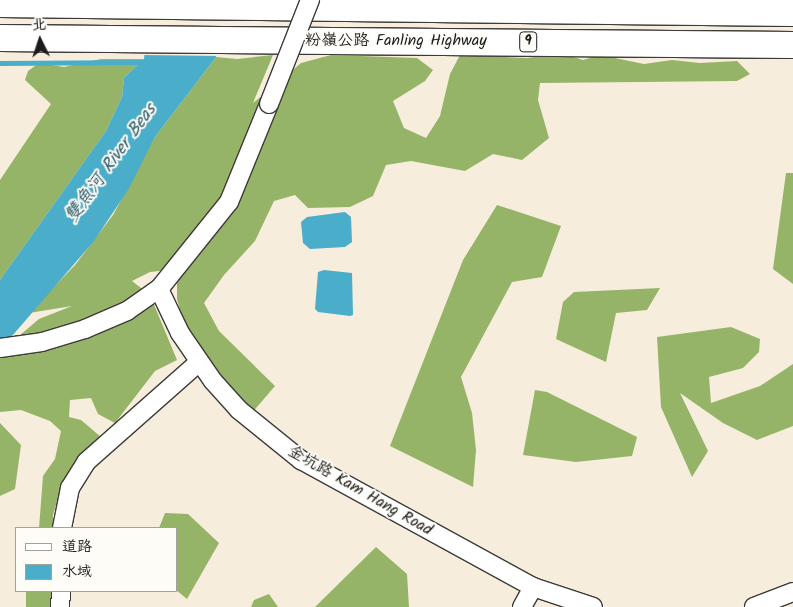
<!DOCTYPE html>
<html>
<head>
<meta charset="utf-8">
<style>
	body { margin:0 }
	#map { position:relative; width:793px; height:607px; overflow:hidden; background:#f7eddc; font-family:Kalam,"LXGW WenKai TC",sans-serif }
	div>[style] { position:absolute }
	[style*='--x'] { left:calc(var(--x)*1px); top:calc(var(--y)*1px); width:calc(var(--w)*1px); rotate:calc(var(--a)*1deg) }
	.forest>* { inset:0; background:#96b467; transform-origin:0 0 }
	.water>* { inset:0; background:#4aadca }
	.pier>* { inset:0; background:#f7eddc }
	.stream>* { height:4.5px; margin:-2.25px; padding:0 2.25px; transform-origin:2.25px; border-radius:2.25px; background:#4aadca }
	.roads { filter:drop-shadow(1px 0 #3d3b39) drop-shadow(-1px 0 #3d3b39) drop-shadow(0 1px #3d3b39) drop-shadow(0 -1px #3d3b39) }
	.minor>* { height:18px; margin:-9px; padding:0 9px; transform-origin:9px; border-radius:9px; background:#fff }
	.highway>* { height:26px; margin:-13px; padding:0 13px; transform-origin:13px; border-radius:13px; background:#fff }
	.bridges { filter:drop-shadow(1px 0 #3d3b39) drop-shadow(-1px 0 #3d3b39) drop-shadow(0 1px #3d3b39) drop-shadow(0 -1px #3d3b39) }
	.minor-bridge>* { height:18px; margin:-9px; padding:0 9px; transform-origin:9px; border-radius:9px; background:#fff }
	span { translate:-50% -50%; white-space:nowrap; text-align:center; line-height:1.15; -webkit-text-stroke:4px #fdfcf7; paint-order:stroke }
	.shield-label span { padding:1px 4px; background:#fdfcf7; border:1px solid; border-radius:4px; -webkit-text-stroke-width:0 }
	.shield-label { font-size:15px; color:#1c1c1c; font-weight:700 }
	.street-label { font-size:16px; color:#1c1c1c }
	.water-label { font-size:18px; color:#315d6a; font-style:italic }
	.legend { position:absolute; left:15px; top:527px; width:162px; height:65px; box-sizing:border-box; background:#fdfcf7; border:1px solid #a3a29f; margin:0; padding:6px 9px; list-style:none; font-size:15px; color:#1c1c1c }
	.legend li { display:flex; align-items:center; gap:10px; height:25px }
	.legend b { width:25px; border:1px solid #a3a29f }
	.north { position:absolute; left:15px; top:15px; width:50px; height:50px; -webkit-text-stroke:4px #fdfcf7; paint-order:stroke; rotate:356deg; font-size:14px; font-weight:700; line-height:20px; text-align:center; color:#1c1c1c }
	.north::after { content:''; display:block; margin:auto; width:18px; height:22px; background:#1c1c1c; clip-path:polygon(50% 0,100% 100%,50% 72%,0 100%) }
</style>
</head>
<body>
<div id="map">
	<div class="forest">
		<div style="clip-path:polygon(562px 53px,583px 60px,600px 55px,644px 64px,672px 60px,700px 63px,737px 61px,750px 74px,737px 81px,540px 83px,538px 100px,549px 138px,522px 160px,493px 154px,465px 171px,411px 161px,386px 165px,373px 196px,350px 207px,308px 208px,295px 195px,274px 201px,255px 241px,224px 275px,204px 303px,219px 331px,275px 386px,251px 414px,185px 328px,177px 299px,177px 269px,150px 272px,132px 281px,150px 295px,177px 360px,155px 371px,115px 423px,98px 414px,91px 398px,70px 400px,69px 417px,81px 420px,101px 437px,83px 453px,63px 482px,53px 515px,53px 528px,39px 528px,43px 476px,55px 459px,61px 431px,50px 421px,21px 410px,0 412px,0 352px,39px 319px,72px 306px,29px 313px,75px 265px,113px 215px,155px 137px,216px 57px,237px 59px,273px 55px,253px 103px,301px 63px,331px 55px,417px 58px,433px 70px,425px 81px,393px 101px,404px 128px,426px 138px,440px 116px,450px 74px,460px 55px,527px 58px)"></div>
		<div style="clip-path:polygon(101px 59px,144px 59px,124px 78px,122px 97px,106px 131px,0 280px,0 180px,51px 104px,25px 80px,28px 71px,39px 63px,64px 67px)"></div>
		<div style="clip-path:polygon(786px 173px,793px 173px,793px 284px,773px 269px)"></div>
		<div style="clip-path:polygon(497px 205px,561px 226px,542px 277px,512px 282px,461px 377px,472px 413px,476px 450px,473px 487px,390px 446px,463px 260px)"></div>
		<div style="clip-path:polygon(660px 288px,647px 310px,616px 313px,606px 362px,556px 339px,563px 302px,574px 292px)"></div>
		<div style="clip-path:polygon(731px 327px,760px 339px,759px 352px,743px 368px,709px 377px,711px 403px,760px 386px,793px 364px,793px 426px,757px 440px,723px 423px,680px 393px,708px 451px,692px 477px,661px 407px,657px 337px)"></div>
		<div style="clip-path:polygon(535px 390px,547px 392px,637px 437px,632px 456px,576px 462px,523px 455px)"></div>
		<div style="clip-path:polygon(0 423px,21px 445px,15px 489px,0 496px)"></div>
		<div style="clip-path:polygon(165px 513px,188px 514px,219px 543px,187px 599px,176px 590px,176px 528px,159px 528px)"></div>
		<div style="clip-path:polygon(376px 547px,407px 574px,409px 607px,315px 607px)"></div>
		<div style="left:26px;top:591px;width:27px;height:16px"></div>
		<div style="clip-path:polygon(269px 594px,278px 607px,251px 607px,254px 600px)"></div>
	</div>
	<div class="water">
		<div style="clip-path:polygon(149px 0,231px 0,216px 57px,155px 137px,128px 190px,94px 241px,0 350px,0 280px,106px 131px,122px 97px,124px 78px,144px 59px)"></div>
		<div style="clip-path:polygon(345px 212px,351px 217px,352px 242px,345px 247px,310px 249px,303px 243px,301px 222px,307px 217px)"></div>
		<div style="clip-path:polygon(324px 270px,352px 273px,353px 315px,350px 316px,318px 312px,315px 309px,318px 272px)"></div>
	</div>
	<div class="pier">
		<div style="clip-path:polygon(146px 0,234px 0,219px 56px,142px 55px)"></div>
	</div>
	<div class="stream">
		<div style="--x:0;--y:63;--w:141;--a:-0.4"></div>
	</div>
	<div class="roads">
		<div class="minor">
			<div style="--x:159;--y:289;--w:49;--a:64.5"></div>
			<div style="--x:180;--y:333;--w:58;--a:55.5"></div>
			<div style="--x:213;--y:381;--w:39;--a:48"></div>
			<div style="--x:239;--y:410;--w:80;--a:38.9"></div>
			<div style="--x:301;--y:460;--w:264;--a:28.7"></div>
			<div style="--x:533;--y:587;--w:63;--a:18.4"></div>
			<div style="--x:0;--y:348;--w:42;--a:-8.1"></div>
			<div style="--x:42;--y:342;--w:45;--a:-16.8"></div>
			<div style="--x:85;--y:329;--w:46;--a:-23.2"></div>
			<div style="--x:127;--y:311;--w:39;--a:-35"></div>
			<div style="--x:159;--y:289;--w:112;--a:-51.2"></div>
			<div style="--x:229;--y:202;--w:106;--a:-67.8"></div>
			<div style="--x:62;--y:528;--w:41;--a:-78.7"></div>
			<div style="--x:70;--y:488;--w:31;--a:-58"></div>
			<div style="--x:86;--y:462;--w:151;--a:-41.5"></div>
			<div style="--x:60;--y:607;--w:16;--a:-86"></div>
			<div style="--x:522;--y:607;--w:23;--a:-61"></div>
			<div style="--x:754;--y:607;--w:42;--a:-21"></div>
		</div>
		<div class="highway">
			<div style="--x:0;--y:4;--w:793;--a:0.65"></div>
			<div style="--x:0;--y:38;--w:793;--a:0.51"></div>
		</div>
	</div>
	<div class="bridges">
		<div class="minor-bridge">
			<div style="--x:269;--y:104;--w:112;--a:-68.5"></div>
		</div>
	</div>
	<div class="shield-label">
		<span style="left:528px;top:42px">9</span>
	</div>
	<div class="street-label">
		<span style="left:396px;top:41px">粉嶺公路 Fanling Highway</span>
		<span style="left:360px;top:491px;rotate:30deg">金坑路 Kam Hang Road</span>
	</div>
	<div class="water-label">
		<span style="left:112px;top:164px;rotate:-54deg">雙魚河 River Beas</span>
	</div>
	<ul class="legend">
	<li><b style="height:6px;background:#fff"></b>道路</li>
	<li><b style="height:14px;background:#4aadca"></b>水域</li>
	</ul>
	<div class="north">北</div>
</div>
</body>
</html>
